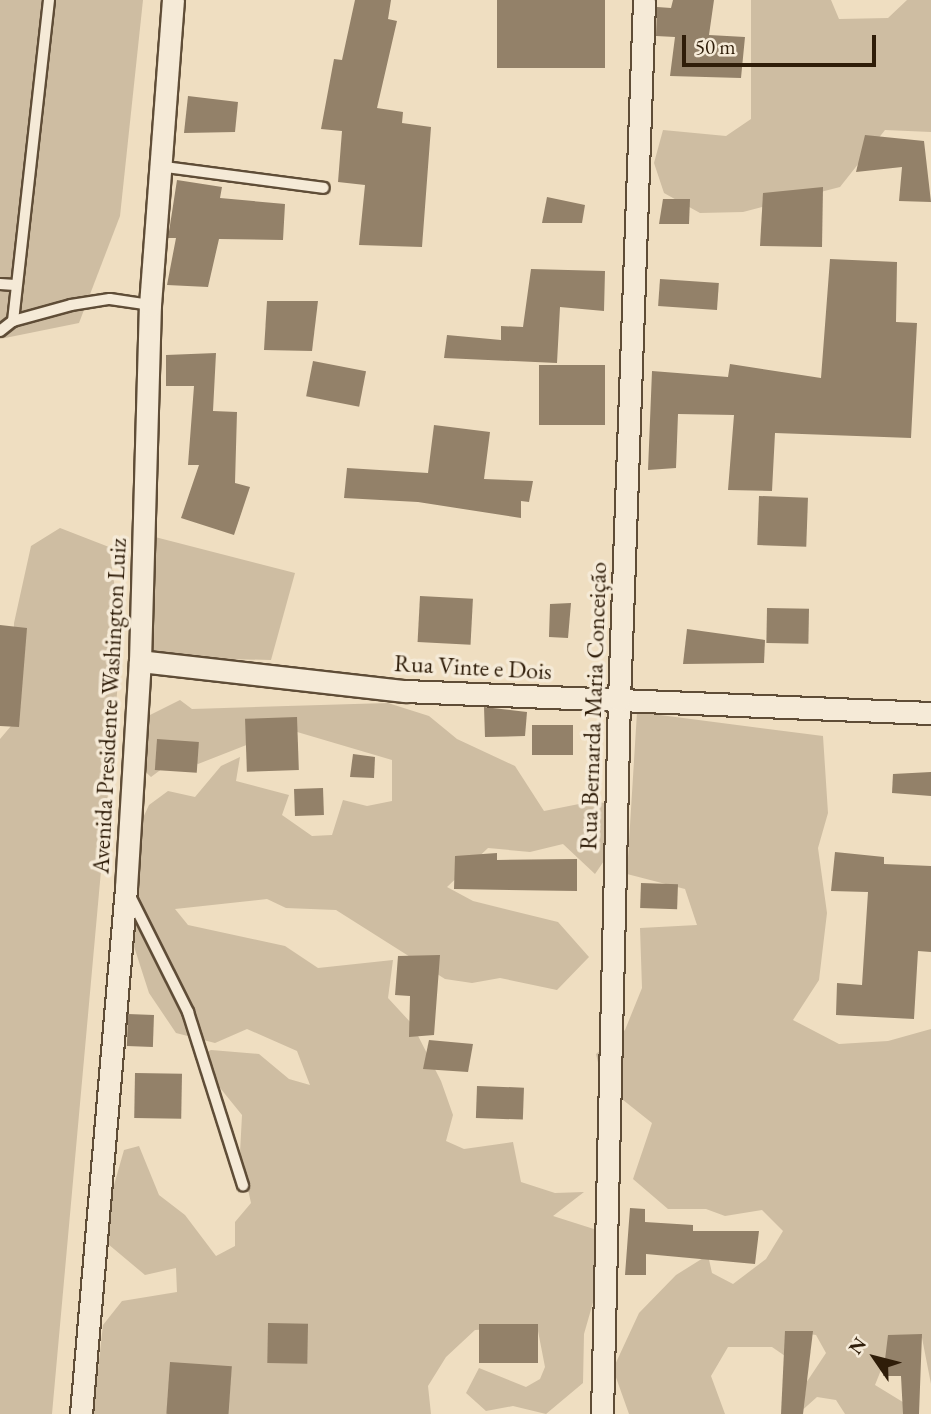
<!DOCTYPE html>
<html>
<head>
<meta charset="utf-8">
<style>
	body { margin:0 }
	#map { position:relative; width:931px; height:1414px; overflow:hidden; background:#efdec1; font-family:"EB Garamond",serif }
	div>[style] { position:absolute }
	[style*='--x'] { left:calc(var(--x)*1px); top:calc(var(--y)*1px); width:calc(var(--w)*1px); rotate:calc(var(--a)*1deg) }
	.green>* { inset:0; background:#cebda2 }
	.building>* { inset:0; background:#938169; transform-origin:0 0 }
	.roads { filter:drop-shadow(2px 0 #5f4d37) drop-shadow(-2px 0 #5f4d37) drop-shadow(0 2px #5f4d37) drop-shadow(0 -2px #5f4d37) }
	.service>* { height:10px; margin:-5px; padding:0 5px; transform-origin:5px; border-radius:5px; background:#f5ead7 }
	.minor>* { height:21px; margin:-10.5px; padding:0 10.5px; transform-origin:10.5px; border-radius:10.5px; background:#f5ead7 }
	span { translate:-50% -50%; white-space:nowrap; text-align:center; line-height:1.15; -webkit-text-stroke:7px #f5ead7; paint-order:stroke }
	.street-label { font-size:24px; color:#2f1d09 }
	.north { position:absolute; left:840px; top:1323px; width:70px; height:70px; -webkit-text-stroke:5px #f5ead7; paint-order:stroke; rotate:305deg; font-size:19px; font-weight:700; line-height:28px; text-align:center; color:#2f1d09 }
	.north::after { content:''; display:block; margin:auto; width:24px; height:32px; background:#2f1d09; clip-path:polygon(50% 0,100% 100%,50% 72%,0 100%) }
	.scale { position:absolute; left:682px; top:35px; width:194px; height:32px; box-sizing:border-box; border:4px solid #2f1d09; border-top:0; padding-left:9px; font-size:21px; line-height:24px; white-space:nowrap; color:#2f1d09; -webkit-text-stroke:5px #f5ead7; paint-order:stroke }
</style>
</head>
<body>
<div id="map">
	<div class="green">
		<div style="clip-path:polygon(0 0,143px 0,120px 216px,79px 323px,0 339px)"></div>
		<div style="clip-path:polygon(751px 0,831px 0,839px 19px,888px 18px,907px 0,931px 0,931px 132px,885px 130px,840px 187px,743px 212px,700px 213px,664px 193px,654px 163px,663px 130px,726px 136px,751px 119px)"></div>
		<div style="clip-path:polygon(60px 528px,109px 547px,122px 638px,52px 1414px,0 1414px,0 739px,11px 726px,14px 623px,31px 546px)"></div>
		<div style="clip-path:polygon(155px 537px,295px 573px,271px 660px,145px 657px)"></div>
		<div style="clip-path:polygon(180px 700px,192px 709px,388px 703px,429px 716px,457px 739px,515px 766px,544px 811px,594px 801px,609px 804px,608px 855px,595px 874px,563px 844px,530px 852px,488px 848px,447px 887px,473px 901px,558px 922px,589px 957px,557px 990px,500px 978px,472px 983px,445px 979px,336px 910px,286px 908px,267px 899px,175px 909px,188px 925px,285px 946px,318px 968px,393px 960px,388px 998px,412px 1024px,441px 1081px,453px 1115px,446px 1141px,464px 1149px,513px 1142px,521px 1182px,555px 1193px,584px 1192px,553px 1216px,597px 1230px,596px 1292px,584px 1334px,583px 1383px,546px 1414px,513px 1406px,486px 1411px,466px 1393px,479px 1368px,526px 1387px,540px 1379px,545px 1367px,538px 1331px,509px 1328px,475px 1330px,446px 1357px,428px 1386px,431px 1414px,93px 1414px,103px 1325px,122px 1301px,177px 1292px,176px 1268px,145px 1275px,108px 1244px,108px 1206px,124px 1150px,139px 1146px,159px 1195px,185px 1215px,216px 1256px,235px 1246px,235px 1222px,251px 1203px,240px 1153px,242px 1115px,195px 1057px,211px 1050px,259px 1054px,289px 1079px,310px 1085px,297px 1051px,247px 1029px,215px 1043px,176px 1033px,149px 993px,129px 931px,142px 820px,149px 805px,168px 791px,195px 797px,221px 766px,240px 757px,236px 781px,289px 795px,282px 815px,312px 836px,332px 835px,343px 800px,367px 806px,392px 801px,392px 760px,287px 729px,198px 764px,183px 753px,151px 777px,137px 764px,144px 718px)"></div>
		<div style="clip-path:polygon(637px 712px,823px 736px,828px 813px,818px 848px,827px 913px,819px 980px,793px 1020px,839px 1044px,888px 1041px,931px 1029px,931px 1384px,922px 1338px,893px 1340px,875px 1385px,911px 1407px,908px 1414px,845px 1414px,836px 1400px,817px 1397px,798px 1414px,804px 1386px,826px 1353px,816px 1335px,794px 1332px,788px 1358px,772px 1347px,728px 1347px,711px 1376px,725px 1414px,629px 1414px,613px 1369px,639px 1313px,676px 1275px,708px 1255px,712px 1273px,733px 1284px,766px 1259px,783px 1231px,762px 1210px,725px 1216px,706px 1209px,668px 1209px,633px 1179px,652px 1123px,603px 1084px,596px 1054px,625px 1030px,642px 988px,640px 928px,697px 925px,685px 889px,627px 874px)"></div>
	</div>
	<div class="building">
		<div style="clip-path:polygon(355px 0,391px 0,388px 19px,397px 21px,377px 108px,403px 112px,402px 123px,431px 127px,422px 247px,359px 245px,365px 185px,338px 182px,342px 131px,321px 129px,334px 59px,342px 60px)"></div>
		<div style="left:497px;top:0;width:108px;height:68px"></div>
		<div style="clip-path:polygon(673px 0,714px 0,709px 35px,745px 37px,741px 78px,670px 76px,675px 37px,656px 36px,657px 7px,671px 8px)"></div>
		<div style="clip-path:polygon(188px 96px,238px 102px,235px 132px,184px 133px)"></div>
		<div style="clip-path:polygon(865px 135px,924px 141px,931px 202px,899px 201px,902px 167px,856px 172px)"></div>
		<div style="clip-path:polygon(177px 180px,222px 187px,220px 198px,285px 204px,283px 240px,219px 239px,208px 287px,167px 285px,176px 238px,168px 238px)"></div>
		<div style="clip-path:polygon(823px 187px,822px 247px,760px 246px,763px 193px)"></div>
		<div style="clip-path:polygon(547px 197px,585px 205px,582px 223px,542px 223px)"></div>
		<div style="clip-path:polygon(663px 199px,690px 199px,689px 224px,659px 224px)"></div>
		<div style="clip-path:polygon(830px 259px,897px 262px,896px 322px,917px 323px,911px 438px,775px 433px,772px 491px,728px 490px,734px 415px,678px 414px,676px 468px,648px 470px,652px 371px,728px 377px,730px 364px,821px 378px)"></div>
		<div style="clip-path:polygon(531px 269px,605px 271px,604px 311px,560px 307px,557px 363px,444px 358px,447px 335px,501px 340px,501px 326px,523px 327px)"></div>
		<div style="left:660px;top:279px;width:59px;height:27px;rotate:4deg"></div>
		<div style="clip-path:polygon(267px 301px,318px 301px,312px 351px,264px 350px)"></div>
		<div style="clip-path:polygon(216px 353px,213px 411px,237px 412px,235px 483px,250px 487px,234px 535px,181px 518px,199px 465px,188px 465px,194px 386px,166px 386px,166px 355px)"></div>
		<div style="left:313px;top:361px;width:54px;height:36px;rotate:11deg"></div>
		<div style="left:539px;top:365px;width:66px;height:60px"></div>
		<div style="clip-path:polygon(434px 425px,490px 432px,484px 479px,533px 481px,529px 502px,521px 501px,521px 518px,418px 502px,344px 498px,347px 468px,428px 473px)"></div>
		<div style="left:759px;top:496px;width:49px;height:49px;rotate:2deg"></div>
		<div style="left:420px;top:596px;width:53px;height:46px;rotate:3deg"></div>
		<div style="clip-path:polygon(571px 603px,568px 638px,549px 637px,550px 604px)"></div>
		<div style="left:767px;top:608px;width:42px;height:35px;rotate:1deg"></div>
		<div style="clip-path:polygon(0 625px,27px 628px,19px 727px,0 726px)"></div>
		<div style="clip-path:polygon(687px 629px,765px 640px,764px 663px,683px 664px)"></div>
		<div style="clip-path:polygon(484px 707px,527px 712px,525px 736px,485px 737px)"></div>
		<div style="left:297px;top:717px;width:53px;height:52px;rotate:88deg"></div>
		<div style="left:573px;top:725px;width:30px;height:41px;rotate:90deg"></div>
		<div style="left:157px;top:739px;width:42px;height:31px;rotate:4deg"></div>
		<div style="clip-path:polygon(353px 754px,375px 757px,374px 778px,350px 777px)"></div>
		<div style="clip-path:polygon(931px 772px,931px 796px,892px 793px,893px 774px)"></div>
		<div style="left:323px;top:788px;width:27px;height:29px;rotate:88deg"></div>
		<div style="clip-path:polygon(835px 852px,884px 857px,884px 864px,931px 866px,931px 952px,918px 951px,914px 1019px,836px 1015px,837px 983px,862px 985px,868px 892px,831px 891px)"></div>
		<div style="clip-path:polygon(497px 853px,497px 860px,577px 859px,577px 891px,454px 889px,455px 856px)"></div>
		<div style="left:641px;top:883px;width:37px;height:25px;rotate:2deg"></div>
		<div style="clip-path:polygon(440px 955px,434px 1035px,409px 1037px,410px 996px,395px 995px,398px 956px)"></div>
		<div style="left:128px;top:1014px;width:26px;height:32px;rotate:2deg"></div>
		<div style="clip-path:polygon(429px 1040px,473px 1044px,468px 1072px,423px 1069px)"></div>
		<div style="left:135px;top:1073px;width:47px;height:45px;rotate:1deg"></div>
		<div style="left:477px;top:1086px;width:47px;height:32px;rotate:2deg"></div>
		<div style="clip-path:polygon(630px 1208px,645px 1209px,645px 1222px,693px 1225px,693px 1231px,759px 1231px,755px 1264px,646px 1254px,646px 1275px,625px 1275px)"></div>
		<div style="left:268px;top:1323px;width:40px;height:40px;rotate:1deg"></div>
		<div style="left:538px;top:1324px;width:39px;height:59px;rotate:90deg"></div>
		<div style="clip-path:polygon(785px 1331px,813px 1331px,803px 1414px,781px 1414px)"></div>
		<div style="clip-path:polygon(922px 1334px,919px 1414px,903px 1414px,901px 1376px,883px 1376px,888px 1335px)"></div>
		<div style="left:170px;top:1362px;width:62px;height:52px;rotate:4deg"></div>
	</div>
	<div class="roads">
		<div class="service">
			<div style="--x:158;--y:166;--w:167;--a:7.5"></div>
			<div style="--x:0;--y:284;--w:15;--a:4"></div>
			<div style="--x:13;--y:321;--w:323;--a:-83.6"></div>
			<div style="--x:0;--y:331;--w:16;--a:-38"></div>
			<div style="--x:13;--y:321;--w:60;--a:-15.4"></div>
			<div style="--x:71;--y:305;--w:39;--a:-9"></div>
			<div style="--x:110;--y:299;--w:40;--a:8.5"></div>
			<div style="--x:129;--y:894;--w:132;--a:63.4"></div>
			<div style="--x:188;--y:1012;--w:182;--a:72.4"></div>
		</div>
		<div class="minor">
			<div style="--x:140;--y:661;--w:267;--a:6.5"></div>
			<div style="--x:405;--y:691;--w:526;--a:2.4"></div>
			<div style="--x:81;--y:1414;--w:528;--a:-85.11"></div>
			<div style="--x:126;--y:888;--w:227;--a:-86.5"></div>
			<div style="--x:140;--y:661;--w:356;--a:-88.4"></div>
			<div style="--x:150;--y:305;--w:306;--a:-85.7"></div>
			<div style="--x:602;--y:1414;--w:714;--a:-88.64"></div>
			<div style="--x:619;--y:700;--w:700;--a:-87.95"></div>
		</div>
	</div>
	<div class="street-label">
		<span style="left:473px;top:667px;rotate:3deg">Rua Vinte e Dois</span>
		<span style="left:109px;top:706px;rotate:-87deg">Avenida Presidente Washington Luiz</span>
		<span style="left:593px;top:706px;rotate:-88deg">Rua Bernarda Maria Conceição</span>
	</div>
	<div class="north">N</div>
	<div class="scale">50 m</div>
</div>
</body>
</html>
